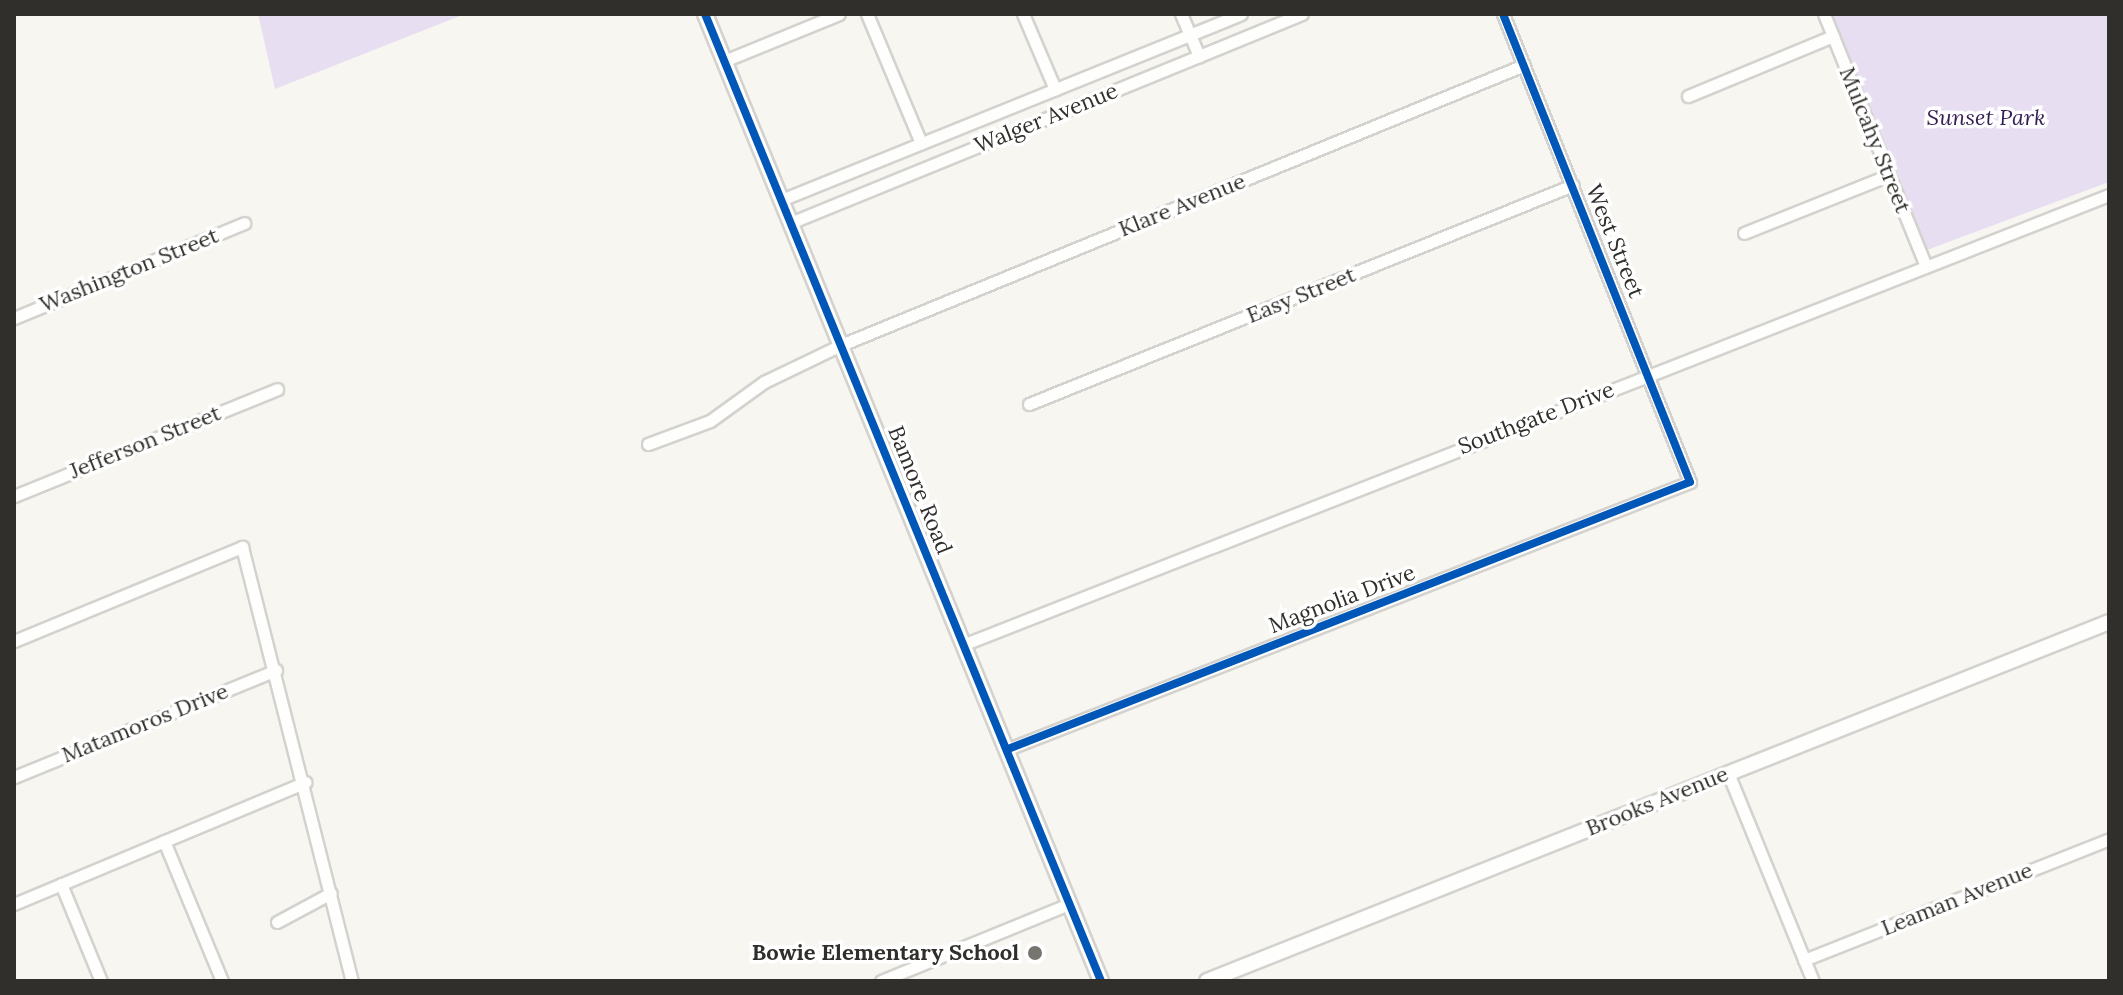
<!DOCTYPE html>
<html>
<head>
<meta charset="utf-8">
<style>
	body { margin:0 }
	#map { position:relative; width:2123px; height:995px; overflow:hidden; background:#f8f6f0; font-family:Lora,serif }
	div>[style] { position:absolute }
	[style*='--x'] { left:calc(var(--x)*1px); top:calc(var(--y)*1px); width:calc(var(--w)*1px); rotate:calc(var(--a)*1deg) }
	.green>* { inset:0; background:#e7def2 }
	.roads { filter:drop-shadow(2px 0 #d4d2ce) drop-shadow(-2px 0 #d4d2ce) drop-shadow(0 2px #d4d2ce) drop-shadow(0 -2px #d4d2ce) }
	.minor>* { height:11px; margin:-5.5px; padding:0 5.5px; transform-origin:5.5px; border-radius:5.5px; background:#fefefd }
	.tertiary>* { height:14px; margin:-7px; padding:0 7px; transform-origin:7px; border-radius:7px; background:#fefefd }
	.cycleway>* { height:8px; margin:-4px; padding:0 4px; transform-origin:4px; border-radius:4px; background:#0057b8 }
	.dots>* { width:22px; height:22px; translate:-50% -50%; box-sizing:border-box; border:4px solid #fff; border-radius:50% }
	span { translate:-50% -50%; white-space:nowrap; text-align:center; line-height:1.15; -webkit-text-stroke:7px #fff; paint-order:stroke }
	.street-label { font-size:22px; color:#302f2b }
	.park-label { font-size:22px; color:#361f55; font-style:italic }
	.poi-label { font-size:22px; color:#302f2b; font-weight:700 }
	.right { translate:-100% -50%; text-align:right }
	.frame { position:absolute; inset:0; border:16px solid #302f2b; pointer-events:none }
</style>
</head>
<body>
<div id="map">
	<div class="green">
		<div style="clip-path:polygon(258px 14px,465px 14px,275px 89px)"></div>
		<div style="clip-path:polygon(1831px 14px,2109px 14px,2109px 182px,1927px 250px)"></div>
	</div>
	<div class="roads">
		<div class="minor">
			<div style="--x:867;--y:14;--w:140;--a:67.3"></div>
			<div style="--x:1023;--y:14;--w:82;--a:66.9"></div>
			<div style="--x:1181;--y:14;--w:46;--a:66.8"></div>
			<div style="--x:1824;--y:14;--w:272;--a:68"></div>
			<div style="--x:724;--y:61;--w:124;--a:-22.2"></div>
			<div style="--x:1688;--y:96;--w:157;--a:-22.5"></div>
			<div style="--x:781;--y:200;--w:496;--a:-22"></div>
			<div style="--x:790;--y:223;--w:553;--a:-22.21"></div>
			<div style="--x:1744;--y:233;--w:156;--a:-21.8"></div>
			<div style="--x:14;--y:318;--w:249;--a:-22.4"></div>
			<div style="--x:1029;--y:404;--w:586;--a:-21.93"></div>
			<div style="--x:648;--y:444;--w:66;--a:-20.4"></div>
			<div style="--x:710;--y:421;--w:67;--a:-35.8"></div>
			<div style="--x:764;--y:382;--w:85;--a:-25.7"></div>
			<div style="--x:841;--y:345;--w:738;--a:-22.29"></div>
			<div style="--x:14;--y:496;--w:284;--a:-22.1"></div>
			<div style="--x:14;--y:641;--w:247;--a:-22.4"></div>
			<div style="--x:242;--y:547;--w:448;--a:75.8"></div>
			<div style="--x:965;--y:644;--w:1229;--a:-21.43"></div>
			<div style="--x:1008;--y:749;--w:732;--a:-21.38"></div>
			<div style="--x:1690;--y:482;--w:504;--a:-111.78"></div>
			<div style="--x:1728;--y:773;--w:225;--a:67.8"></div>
			<div style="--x:14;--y:777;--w:283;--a:-22.2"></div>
			<div style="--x:164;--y:841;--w:152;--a:67.5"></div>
			<div style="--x:61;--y:884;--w:105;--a:67.6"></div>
			<div style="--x:14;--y:904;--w:316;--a:-22.7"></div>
			<div style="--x:277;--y:922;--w:61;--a:-28.2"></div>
			<div style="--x:1804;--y:960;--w:328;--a:-21.6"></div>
			<div style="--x:881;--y:981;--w:203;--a:-22.3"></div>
		</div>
		<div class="tertiary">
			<div style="--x:705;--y:14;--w:1045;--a:67.73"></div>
			<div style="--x:1207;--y:981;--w:971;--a:-21.7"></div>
		</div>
	</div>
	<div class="cycleway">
		<div style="--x:705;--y:14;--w:1045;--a:67.73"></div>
		<div style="--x:1008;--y:749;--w:732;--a:-21.38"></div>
		<div style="--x:1690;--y:482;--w:504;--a:-111.78"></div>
	</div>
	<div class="dots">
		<div style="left:1035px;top:953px;background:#767570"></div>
	</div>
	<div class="street-label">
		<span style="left:1046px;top:118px;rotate:-22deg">Walger Avenue</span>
		<span style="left:1875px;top:140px;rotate:68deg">Mulcahy Street</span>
		<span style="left:1182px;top:205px;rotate:-22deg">Klare Avenue</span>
		<span style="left:1615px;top:241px;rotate:68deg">West Street</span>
		<span style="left:129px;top:270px;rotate:-22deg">Washington Street</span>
		<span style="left:1301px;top:295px;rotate:-22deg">Easy Street</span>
		<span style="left:1536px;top:418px;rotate:-21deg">Southgate Drive</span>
		<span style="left:145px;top:442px;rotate:-22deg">Jefferson Street</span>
		<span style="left:920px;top:490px;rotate:68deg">Bamore Road</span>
		<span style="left:1342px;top:599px;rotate:-21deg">Magnolia Drive</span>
		<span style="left:145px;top:723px;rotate:-22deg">Matamoros Drive</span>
		<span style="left:1657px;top:801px;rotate:-22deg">Brooks Avenue</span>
		<span style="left:1957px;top:899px;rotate:-22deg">Leaman Avenue</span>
	</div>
	<div class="park-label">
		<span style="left:1986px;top:118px">Sunset Park</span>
	</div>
	<div class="poi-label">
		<span class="right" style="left:1019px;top:953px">Bowie Elementary School</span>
	</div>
	<div class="frame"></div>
</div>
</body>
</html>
